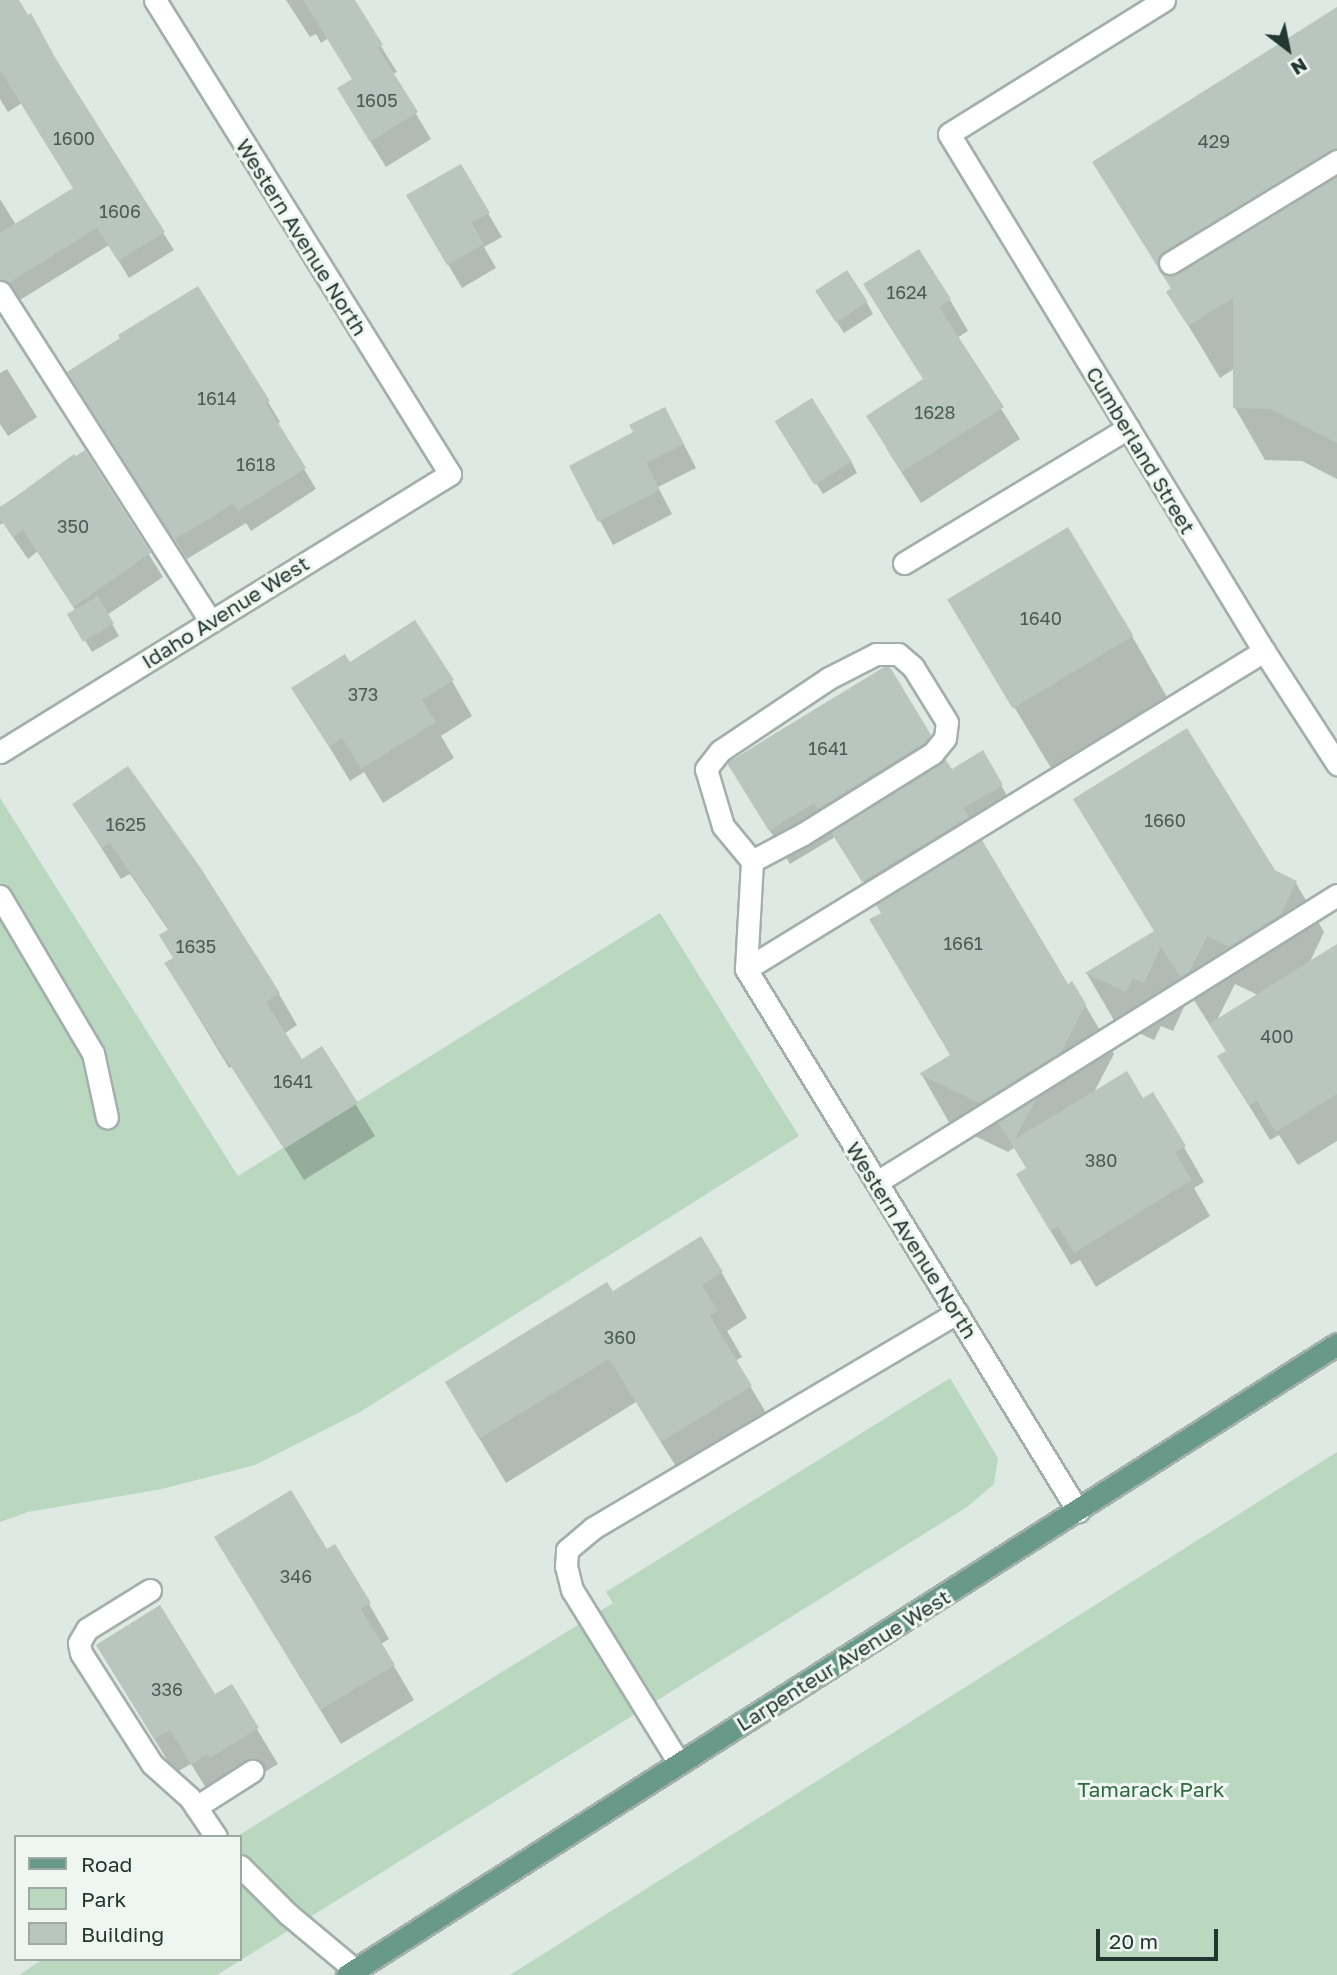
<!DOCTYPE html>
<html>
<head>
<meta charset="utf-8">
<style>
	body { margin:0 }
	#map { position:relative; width:1337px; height:1975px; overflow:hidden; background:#dfe9e4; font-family:"Golos Text",sans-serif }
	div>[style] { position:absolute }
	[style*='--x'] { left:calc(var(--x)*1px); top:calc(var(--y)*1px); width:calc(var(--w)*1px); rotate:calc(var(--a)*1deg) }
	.green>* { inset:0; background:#bad8c0 }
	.shadow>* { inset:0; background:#0003 }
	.building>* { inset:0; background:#b8c6bf; transform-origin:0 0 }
	.roads { filter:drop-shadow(2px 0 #a3b0aa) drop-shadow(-2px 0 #a3b0aa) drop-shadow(0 2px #a3b0aa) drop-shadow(0 -2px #a3b0aa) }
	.minor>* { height:21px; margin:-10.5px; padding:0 10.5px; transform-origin:10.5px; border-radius:10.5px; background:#fff }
	.major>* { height:21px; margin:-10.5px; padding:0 10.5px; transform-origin:10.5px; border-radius:10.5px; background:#699a89 }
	span { translate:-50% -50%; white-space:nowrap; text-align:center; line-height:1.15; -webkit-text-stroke:6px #eff6f2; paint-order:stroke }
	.number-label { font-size:18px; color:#485b54 }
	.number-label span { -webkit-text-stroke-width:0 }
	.street-label { font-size:21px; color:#223730 }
	.park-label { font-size:21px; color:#316942 }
	.legend { position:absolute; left:14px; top:1835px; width:228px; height:126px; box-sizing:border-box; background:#eff6f2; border:2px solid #9daaa4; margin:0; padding:9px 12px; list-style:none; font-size:21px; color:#223730 }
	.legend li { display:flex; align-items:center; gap:14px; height:35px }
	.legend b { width:35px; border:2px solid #9daaa4 }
	.north { position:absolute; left:1253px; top:14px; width:70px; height:70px; -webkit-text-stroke:5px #eff6f2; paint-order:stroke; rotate:148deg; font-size:19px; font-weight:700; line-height:28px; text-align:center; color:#223730 }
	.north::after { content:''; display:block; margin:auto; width:24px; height:32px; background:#223730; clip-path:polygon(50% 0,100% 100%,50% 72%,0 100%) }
	.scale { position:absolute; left:1096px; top:1929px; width:122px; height:32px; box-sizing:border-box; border:4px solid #223730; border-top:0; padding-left:9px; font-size:21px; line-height:24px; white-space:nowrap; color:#223730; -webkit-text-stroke:5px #eff6f2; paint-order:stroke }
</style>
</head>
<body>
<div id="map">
	<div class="green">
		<div style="clip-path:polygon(0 798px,238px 1176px,660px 913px,799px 1136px,360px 1412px,255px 1465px,162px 1489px,28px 1512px,0 1522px)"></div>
		<div style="clip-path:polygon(950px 1378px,998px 1458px,994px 1484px,967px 1507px,217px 1975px,19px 1975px,43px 1959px,240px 1959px,240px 1837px,236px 1837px,613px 1603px,606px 1592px)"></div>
		<div style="clip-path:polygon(1337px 1452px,1337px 1975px,510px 1975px)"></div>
	</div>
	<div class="shadow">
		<div style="clip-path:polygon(0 0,17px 0,174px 250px,129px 278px,109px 245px,20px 300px,11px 297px,0 303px,0 199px,16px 225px,74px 189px,22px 103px,8px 112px,0 99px)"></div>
		<div style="clip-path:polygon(286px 0,352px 0,397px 72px,392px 74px,431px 139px,386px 167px,354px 115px,353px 80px,328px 38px,321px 43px,316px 34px,310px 37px)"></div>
		<div style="clip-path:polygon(1337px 10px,1337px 479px,1302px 461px,1265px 460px,1235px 408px,1235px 368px,1220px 378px,1168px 292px,1172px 290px,1094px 163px)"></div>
		<div style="clip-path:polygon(460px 166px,502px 237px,484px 247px,496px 268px,462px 288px,408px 196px)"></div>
		<div style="clip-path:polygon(198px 288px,268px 402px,280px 422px,277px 424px,316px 489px,251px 531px,246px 523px,187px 559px,81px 393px)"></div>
		<div style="clip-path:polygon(950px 300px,968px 331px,957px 338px,1020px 439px,921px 503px,886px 448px,925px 380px,883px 316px)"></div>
		<div style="clip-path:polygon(824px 302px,867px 303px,873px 314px,844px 333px)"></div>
		<div style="clip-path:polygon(7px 369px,37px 417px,8px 436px,0 424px,0 373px)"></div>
		<div style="clip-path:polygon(678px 433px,696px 468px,658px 487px,672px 514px,613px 545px,571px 467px)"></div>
		<div style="clip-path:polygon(784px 433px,851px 461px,857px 473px,823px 494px)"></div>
		<div style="clip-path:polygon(85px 453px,163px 577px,107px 615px,119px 636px,92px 652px,70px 615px,76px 611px,38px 551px,28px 559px,3px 523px,0 525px,0 507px)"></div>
		<div style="clip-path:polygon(951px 602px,1132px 636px,1167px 697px,1051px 768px)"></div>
		<div style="clip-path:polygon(350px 664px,452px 681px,472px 716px,441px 736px,454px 758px,383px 803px,364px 772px,350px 781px,294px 689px)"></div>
		<div style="clip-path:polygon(929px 736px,951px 771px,982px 753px,1015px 809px,976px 833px,1067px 986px,1072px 983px,1114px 1054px,1093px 1094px,1142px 1100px,1184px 1147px,1204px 1182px,1194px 1188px,1210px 1216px,1096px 1287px,1080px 1260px,1071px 1265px,1038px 1210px,1028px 1169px,1015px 1147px,1008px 1152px,950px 1124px,922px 1075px,952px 1056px,883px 913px,840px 843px,835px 837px,790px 864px,750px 798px)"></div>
		<div style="clip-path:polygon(74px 805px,279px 994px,297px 1025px,284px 1034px,301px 1062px,322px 1049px,375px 1136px,304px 1180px,233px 1066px,229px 1068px,166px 964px,174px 959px,169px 931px,130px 874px,121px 879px)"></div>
		<div style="clip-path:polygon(evenodd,1273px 871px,1296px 883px,1324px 932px,1309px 964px,1337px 971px,1337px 1141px,1298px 1165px,1279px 1135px,1270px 1140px,1240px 1091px,1227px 1052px,1190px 994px,1173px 1031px,1161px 1026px,1154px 1040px,1115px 1022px,1087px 974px,1273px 871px,1235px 984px,1258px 995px,1216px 1022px,1235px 984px)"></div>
		<div style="clip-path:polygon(722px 1273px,747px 1318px,727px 1331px,742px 1357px,735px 1361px,777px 1431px,688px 1486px,636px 1402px,506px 1483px,473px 1428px,612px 1293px)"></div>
		<div style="clip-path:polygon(327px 1551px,369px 1604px,389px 1639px,381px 1644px,414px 1700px,341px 1744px,236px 1572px)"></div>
		<div style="clip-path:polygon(119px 1681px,214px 1697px,231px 1686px,278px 1764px,232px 1792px,213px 1799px,191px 1764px,175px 1773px)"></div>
	</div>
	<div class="building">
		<div style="clip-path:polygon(0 0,19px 0,28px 15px,31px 13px,56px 59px,165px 232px,118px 261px,97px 228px,9px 283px,0 279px,0 233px,73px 188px,0 70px)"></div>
		<div style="clip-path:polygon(303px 0,355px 0,383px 45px,378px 48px,418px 112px,370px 142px,337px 88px,352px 79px)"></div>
		<div style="clip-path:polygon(1337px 7px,1337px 148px,1163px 252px,1158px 257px,1158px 267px,1092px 162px)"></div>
		<div style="clip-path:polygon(461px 164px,490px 213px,471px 222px,484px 244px,447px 265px,406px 195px)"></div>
		<div style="clip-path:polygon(1337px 176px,1337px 443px,1270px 409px,1233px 408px,1233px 298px,1188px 326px,1166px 292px,1171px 288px,1162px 273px,1170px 276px,1177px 274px)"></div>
		<div style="clip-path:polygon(919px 249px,951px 299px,939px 307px,1004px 407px,902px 472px,866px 416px,923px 379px,863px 284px)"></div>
		<div style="left:847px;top:270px;width:38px;height:38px;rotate:57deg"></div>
		<div style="clip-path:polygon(198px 286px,270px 401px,266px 403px,306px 468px,238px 511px,233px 504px,174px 540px,67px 372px,120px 338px,118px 335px)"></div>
		<div style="left:812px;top:398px;width:75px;height:44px;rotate:58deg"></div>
		<div style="clip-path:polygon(665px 407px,684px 444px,646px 463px,660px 490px,598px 522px,569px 466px,633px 432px,629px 425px)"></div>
		<div style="clip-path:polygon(85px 450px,151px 553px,73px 607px,23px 530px,14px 537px,0 519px,0 508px,74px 454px,76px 456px)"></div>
		<div style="left:1068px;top:527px;width:127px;height:141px;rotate:59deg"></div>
		<div style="left:98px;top:596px;width:32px;height:36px;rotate:60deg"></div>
		<div style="clip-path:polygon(415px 620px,454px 680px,422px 700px,436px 722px,361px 769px,342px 738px,329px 747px,291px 688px,345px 654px,350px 662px)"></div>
		<div style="clip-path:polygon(884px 667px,890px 667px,931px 735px,924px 743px,818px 809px,814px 803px,769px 831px,727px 763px)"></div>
		<div style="clip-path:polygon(1187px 728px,1275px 870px,1297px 881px,1281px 914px,1229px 947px,1207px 936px,1189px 972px,1180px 977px,1161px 947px,1144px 983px,1133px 978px,1126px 992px,1085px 973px,1154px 931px,1073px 799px)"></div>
		<div style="clip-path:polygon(983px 750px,1003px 785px,963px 808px,969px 817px,862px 882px,831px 832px,945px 759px,952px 769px)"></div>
		<div style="clip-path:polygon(128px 766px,200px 867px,280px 993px,266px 1002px,302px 1059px,322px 1046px,358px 1103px,284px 1149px,164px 963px,173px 958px,159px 935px,169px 929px,110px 843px,102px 848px,72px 804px)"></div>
		<div style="clip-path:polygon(982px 840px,1068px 984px,1072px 981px,1086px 1004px,1061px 1052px,979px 1103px,919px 1074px,950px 1055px,869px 919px,881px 913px,876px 905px)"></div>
		<div style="clip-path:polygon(1337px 944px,1337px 1094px,1276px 1132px,1257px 1101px,1249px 1106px,1217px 1056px,1226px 1051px,1209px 1024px)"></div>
		<div style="clip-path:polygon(1127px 1071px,1143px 1098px,1153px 1092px,1186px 1146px,1175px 1153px,1192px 1180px,1074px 1253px,1058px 1226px,1050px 1231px,1016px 1174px,1026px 1168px,998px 1122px,1037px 1098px,1015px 1139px)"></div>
		<div style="clip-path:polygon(701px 1236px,723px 1272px,702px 1285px,718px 1311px,710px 1316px,752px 1386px,661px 1442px,609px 1359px,479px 1439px,445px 1382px,607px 1282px,613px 1291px)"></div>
		<div style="clip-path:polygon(291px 1490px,327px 1549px,335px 1544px,371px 1603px,361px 1609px,395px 1665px,320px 1710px,214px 1537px)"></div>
		<div style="clip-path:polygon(160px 1605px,215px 1694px,232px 1684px,259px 1728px,210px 1758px,208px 1754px,191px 1765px,170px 1730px,154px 1739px,96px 1645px)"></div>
	</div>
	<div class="roads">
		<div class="minor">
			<div style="--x:1164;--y:0;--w:253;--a:148.1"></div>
			<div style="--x:949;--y:134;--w:605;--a:58.65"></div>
			<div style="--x:1264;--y:651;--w:135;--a:57.1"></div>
			<div style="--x:1170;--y:263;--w:196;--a:-31.4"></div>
			<div style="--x:0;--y:292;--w:390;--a:57.4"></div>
			<div style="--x:904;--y:563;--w:262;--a:-31.1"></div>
			<div style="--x:0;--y:752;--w:529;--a:-31.71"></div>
			<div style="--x:450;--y:474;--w:558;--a:-121.9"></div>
			<div style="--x:0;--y:896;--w:182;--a:59.4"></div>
			<div style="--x:93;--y:1053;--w:66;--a:77.8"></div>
			<div style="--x:746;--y:969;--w:108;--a:-86.8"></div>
			<div style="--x:752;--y:861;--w:58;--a:-27.9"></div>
			<div style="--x:803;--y:834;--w:153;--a:-31.9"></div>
			<div style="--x:933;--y:753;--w:19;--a:-51"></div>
			<div style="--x:945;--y:738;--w:16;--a:-83"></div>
			<div style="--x:947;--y:722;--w:65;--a:-121.7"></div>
			<div style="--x:913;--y:667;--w:20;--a:-139"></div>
			<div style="--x:898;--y:654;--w:22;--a:180"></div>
			<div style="--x:876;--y:654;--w:53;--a:152.9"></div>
			<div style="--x:829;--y:678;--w:131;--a:146.2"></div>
			<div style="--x:720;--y:751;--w:23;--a:128"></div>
			<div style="--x:706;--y:769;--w:59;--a:73.4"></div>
			<div style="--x:723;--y:826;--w:45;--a:50.4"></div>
			<div style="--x:746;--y:969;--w:636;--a:58.51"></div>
			<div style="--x:746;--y:969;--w:608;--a:-31.55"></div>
			<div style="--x:877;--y:1182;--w:542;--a:-31.96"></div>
			<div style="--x:150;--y:1590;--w:74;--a:148.2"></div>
			<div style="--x:87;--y:1629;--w:16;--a:120"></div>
			<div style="--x:79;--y:1643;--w:10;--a:79"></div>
			<div style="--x:81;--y:1653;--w:132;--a:57.4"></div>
			<div style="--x:152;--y:1764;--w:51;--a:41.8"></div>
			<div style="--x:190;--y:1798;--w:11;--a:56"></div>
			<div style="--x:196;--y:1807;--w:67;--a:-32.7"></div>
			<div style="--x:679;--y:1763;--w:203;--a:-121.7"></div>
			<div style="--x:572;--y:1590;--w:25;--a:-104"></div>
			<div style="--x:566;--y:1566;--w:16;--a:-86"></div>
			<div style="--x:567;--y:1550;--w:34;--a:-40"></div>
			<div style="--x:593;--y:1528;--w:423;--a:-30.6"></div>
			<div style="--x:196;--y:1807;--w:36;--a:56"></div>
			<div style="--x:240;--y:1866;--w:68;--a:45"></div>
			<div style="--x:288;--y:1914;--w:87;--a:39.9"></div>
		</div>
		<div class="major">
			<div style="--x:347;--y:1975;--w:1174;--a:-32.51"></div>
		</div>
	</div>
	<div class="number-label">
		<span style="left:377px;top:100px">1605</span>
		<span style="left:74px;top:138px">1600</span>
		<span style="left:1214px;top:141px">429</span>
		<span style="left:120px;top:211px">1606</span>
		<span style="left:907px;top:292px">1624</span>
		<span style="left:217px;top:398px">1614</span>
		<span style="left:935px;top:412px">1628</span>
		<span style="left:256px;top:464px">1618</span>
		<span style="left:73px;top:526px">350</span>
		<span style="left:1041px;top:618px">1640</span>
		<span style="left:363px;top:694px">373</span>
		<span style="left:828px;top:748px">1641</span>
		<span style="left:1165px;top:820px">1660</span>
		<span style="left:126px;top:824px">1625</span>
		<span style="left:963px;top:943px">1661</span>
		<span style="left:196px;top:946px">1635</span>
		<span style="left:1277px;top:1036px">400</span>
		<span style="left:293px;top:1081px">1641</span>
		<span style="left:1101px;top:1160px">380</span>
		<span style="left:620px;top:1337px">360</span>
		<span style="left:296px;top:1576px">346</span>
		<span style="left:167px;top:1689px">336</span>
	</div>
	<div class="street-label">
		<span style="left:302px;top:237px;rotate:58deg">Western Avenue North</span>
		<span style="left:1141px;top:450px;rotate:59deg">Cumberland Street</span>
		<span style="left:225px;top:612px;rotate:-32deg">Idaho Avenue West</span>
		<span style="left:912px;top:1240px;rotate:58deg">Western Avenue North</span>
		<span style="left:843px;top:1660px;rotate:-32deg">Larpenteur Avenue West</span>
	</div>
	<div class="park-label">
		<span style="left:1151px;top:1789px">Tamarack Park</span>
	</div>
	<ul class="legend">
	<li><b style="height:9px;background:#699a89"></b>Road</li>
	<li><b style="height:19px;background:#bad8c0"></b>Park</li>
	<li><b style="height:19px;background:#b8c6bf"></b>Building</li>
	</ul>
	<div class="north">N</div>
	<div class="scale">20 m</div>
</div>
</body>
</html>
